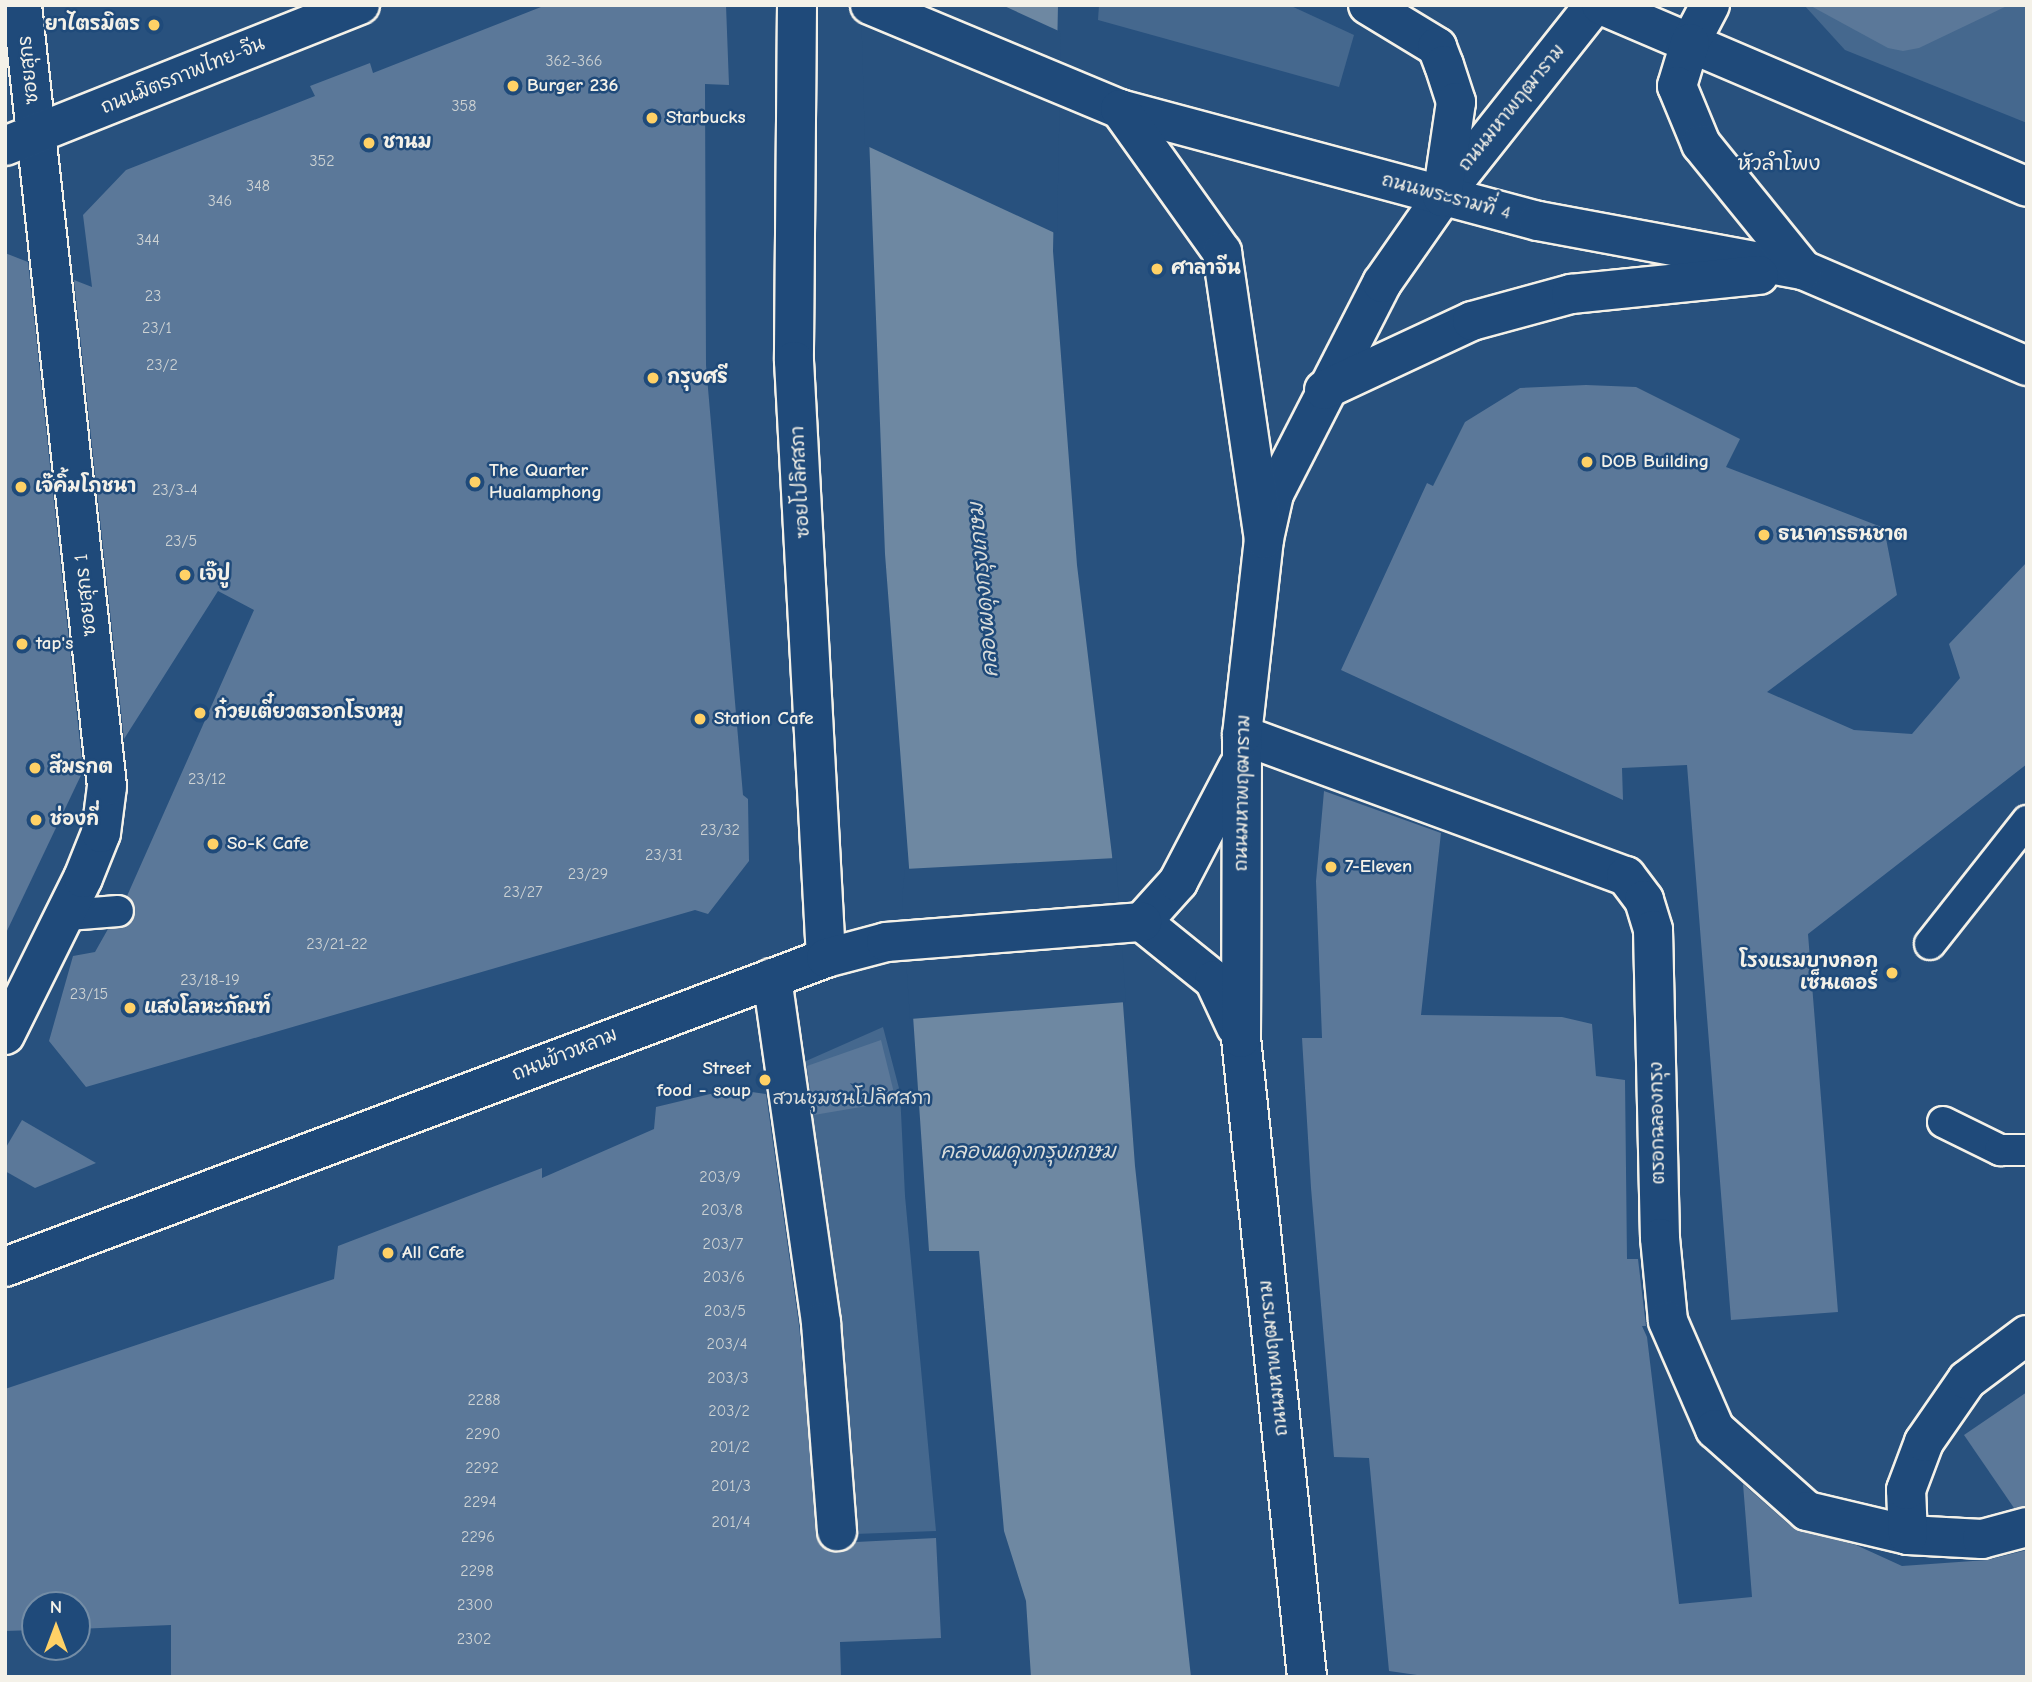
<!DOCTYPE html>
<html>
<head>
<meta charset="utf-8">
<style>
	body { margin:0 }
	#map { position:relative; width:2032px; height:1682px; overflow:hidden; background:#28517e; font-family:"Comic Neue","Playpen Sans Thai",sans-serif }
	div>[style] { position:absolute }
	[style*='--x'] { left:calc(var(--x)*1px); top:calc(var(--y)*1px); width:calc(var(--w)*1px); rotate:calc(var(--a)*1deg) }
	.green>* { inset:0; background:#45688e }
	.water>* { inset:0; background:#6e88a2 }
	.pier>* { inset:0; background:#28517e }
	.building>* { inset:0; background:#5b7899 }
	.roads { filter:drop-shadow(2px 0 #f4f1e8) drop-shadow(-2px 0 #f4f1e8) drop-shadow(0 2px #f4f1e8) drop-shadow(0 -2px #f4f1e8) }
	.lane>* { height:30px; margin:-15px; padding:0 15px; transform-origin:15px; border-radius:15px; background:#1f4a7a }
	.street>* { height:38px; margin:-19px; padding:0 19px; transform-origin:19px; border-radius:19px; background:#1f4a7a }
	.secondary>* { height:38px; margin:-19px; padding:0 19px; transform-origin:19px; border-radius:19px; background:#1f4a7a }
	.primary>* { height:38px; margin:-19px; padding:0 19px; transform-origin:19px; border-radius:19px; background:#1f4a7a }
	.dots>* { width:19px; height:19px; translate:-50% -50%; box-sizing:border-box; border:4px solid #1f4a7a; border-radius:50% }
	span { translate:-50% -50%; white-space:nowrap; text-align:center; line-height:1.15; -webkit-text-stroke:5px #1f4a7a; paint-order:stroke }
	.number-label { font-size:16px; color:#ced3d4 }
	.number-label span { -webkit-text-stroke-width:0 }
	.poi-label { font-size:19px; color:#f4f1e8; font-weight:700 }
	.right { translate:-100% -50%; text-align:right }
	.left { translate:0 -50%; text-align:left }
	.street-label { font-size:19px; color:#f4f1e8 }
	.park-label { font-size:19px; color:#dadcda }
	.neighbourhood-label { font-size:21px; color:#f4f1e8 }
	.water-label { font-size:21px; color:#d9dcda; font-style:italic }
	.frame { position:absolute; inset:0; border:7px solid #f4f1e8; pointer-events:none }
	.north { position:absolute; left:21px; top:1591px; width:70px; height:70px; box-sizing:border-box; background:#1f4a7a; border:2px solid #748da6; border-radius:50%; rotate:0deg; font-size:19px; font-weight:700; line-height:28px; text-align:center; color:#f4f1e8 }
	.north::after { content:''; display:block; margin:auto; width:24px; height:32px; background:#ffd166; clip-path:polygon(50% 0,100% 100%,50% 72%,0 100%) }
</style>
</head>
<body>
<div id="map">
	<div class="green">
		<div style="clip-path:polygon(1099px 5px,1289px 5px,1354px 35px,1339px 87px,1098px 20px)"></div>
		<div style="clip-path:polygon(1804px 5px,2027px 5px,2027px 123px,1845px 50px)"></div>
		<div style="clip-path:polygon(883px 1027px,900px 1092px,905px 1196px,936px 1531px,855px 1534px,797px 1065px)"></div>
	</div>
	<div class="water">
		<div style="clip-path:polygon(864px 5px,1058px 5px,1053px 251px,1077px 565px,1112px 855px,1135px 1166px,1191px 1677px,1031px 1677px,1026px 1601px,1004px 1531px,979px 1251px,929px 1251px,905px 898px,910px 880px,885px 554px)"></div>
	</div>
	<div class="pier">
		<div style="clip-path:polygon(861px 5px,1002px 5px,1061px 32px,1057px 234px,865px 145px)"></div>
		<div style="clip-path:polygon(1116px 858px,1126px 1002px,910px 1019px,902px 898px,905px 869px)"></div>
	</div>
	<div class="building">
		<div style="clip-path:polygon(546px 5px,726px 5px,729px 85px,705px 84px,706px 365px,743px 795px,748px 799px,749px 861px,708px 914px,695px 910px,86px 1087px,49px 1041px,73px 956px,95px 952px,108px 929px,127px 926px,133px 919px,135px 909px,127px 896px,254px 610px,218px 591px,124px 739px,74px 280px,92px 287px,83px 215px,126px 170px,315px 96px,310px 86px,370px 63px,373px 73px)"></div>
		<div style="clip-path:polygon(1809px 5px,2009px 5px,1919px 48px,1903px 51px,1888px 48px)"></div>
		<div style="clip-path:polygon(5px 253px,28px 262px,83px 771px,5px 935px)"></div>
		<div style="clip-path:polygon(1586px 385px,1636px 387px,1740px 439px,1726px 467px,1884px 528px,1897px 595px,1767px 692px,1854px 730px,1912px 734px,1960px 678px,1949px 644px,2027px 562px,2027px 764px,1808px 934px,1838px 1312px,1731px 1320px,1687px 765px,1622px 768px,1623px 800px,1341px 670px,1427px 483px,1433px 486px,1465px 422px,1520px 388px)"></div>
		<div style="clip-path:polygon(1324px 791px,1441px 833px,1421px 1015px,1562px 1017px,1592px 1024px,1596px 1076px,1625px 1080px,1627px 1259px,1638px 1259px,1646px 1326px,1642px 1326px,1647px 1337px,1679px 1604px,1752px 1597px,1743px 1484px,1793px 1528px,1856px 1545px,1902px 1566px,1987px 1560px,2027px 1550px,2027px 1677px,1431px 1677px,1389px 1671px,1369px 1458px,1334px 1457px,1311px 1188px,1302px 1038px,1322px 1038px,1316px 881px)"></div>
		<div style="clip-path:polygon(881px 1040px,896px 1101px,814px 1115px,807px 1066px)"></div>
		<div style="clip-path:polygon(731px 1089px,766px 1094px,799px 1325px,819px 1543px,838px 1553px,856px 1542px,936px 1538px,941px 1638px,840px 1642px,841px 1677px,171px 1677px,171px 1625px,77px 1629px,77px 1605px,35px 1605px,35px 1630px,5px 1631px,5px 1389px,334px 1279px,338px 1246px,542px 1168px,542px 1178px,654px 1129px,656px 1107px)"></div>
		<div style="clip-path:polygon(22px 1120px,96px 1163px,35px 1188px,5px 1171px,5px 1149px)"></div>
		<div style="clip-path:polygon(2027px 1392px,2027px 1506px,2014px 1508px,1964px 1435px)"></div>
	</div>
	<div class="roads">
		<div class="lane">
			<div style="--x:68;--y:915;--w:50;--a:-4.6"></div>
			<div style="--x:1930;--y:944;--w:157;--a:-51.7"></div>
			<div style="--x:1943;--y:1122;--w:64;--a:26.2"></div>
			<div style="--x:2000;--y:1150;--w:27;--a:0"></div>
		</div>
		<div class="street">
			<div style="--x:1242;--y:735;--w:409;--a:20.2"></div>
			<div style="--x:1626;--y:876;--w:30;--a:53"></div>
			<div style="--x:1644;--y:900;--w:31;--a:73"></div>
			<div style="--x:1653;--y:930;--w:308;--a:88.7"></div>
			<div style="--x:1660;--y:1238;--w:83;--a:84.5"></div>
			<div style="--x:1668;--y:1321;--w:118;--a:66.5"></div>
			<div style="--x:1715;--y:1429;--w:123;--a:41.7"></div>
			<div style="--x:1807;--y:1511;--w:104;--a:13.4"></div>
			<div style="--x:1908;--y:1535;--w:74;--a:3.1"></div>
			<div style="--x:1982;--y:1539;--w:47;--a:-14.9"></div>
			<div style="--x:772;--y:978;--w:348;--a:81.9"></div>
			<div style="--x:821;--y:1323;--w:209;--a:85.6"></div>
			<div style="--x:5;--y:1035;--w:175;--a:-63.6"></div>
			<div style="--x:83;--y:878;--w:48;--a:-68.2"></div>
			<div style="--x:101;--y:833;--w:47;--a:-82.7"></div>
			<div style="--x:107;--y:786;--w:786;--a:-96.21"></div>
			<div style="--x:1908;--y:1535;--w:45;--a:-92.5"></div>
			<div style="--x:1906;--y:1490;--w:51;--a:-69.4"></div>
			<div style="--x:1924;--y:1442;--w:75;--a:-55.3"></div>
			<div style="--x:1967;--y:1380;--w:75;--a:-36.9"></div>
		</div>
		<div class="secondary">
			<div style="--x:797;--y:5;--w:356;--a:90.5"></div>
			<div style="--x:794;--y:361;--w:598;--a:86.93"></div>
			<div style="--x:1142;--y:922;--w:54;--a:-48"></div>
			<div style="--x:1178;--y:882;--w:130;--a:-62.4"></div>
			<div style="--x:1142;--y:922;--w:92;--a:38.9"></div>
			<div style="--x:1214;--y:980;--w:52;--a:64.9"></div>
			<div style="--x:5;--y:1267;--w:877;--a:-20.62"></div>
			<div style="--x:826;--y:958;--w:62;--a:-14.9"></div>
			<div style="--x:886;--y:942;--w:257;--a:-4.5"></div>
			<div style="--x:1307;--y:1677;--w:642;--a:-95.9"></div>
			<div style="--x:1241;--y:1038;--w:303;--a:-89.8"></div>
			<div style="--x:1242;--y:735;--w:197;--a:-83.6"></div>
			<div style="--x:1264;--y:539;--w:46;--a:-77.5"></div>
			<div style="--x:1274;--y:494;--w:237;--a:-62.9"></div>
			<div style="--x:1382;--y:283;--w:105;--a:-55.1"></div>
			<div style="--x:1442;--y:197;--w:245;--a:-51.6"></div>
		</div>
		<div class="primary">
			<div style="--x:870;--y:5;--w:271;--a:22.6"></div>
			<div style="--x:1120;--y:109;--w:433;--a:15"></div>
			<div style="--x:1538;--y:221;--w:269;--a:10.5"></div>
			<div style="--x:1803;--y:270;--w:244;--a:23.2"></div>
			<div style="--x:1368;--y:5;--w:81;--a:31.3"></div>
			<div style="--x:1437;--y:47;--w:19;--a:69"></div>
			<div style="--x:1444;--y:65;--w:39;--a:72"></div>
			<div style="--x:1456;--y:102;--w:96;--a:98.4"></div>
			<div style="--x:1601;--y:5;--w:463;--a:23.1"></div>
			<div style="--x:1710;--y:5;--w:43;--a:117.8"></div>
			<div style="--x:1690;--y:43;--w:45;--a:106.8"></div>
			<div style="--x:1677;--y:86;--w:63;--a:67.5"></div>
			<div style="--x:1701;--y:144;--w:162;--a:51"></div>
			<div style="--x:1120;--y:109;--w:176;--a:54.5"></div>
			<div style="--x:1222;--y:252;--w:290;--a:81.7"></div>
			<div style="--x:5;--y:146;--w:382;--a:-21.7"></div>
			<div style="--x:1324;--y:390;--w:163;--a:-25"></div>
			<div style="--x:1472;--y:321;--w:103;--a:-15.3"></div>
			<div style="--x:1571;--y:294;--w:189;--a:-5.8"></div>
		</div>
	</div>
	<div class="dots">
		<div style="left:154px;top:25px;background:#ffd166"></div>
		<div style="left:513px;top:86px;background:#ffd166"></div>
		<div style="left:652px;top:118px;background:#ffd166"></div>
		<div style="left:369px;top:143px;background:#ffd166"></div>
		<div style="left:1157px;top:269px;background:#ffd166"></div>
		<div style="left:653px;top:378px;background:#ffd166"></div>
		<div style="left:1587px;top:462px;background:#ffd166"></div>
		<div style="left:475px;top:482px;background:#ffd166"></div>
		<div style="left:21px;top:487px;background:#ffd166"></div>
		<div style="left:1764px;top:535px;background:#ffd166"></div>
		<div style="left:185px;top:575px;background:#ffd166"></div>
		<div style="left:22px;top:644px;background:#ffd166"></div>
		<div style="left:200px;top:713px;background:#ffd166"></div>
		<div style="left:700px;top:719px;background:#ffd166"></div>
		<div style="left:35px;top:768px;background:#ffd166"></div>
		<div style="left:36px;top:820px;background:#ffd166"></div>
		<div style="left:213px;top:844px;background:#ffd166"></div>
		<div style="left:1331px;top:867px;background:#ffd166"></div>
		<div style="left:1892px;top:973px;background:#ffd166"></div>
		<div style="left:130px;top:1008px;background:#ffd166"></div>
		<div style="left:765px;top:1080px;background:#ffd166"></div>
		<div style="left:388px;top:1253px;background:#ffd166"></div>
	</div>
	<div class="number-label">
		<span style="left:574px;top:61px">362-366</span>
		<span style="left:464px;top:106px">358</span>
		<span style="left:322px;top:161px">352</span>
		<span style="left:258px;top:186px">348</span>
		<span style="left:220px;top:201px">346</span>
		<span style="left:148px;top:240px">344</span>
		<span style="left:153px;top:296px">23</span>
		<span style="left:157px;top:328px">23/1</span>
		<span style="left:162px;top:365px">23/2</span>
		<span style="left:175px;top:490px">23/3-4</span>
		<span style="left:181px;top:541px">23/5</span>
		<span style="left:207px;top:779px">23/12</span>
		<span style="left:720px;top:830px">23/32</span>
		<span style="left:664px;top:855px">23/31</span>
		<span style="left:588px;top:874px">23/29</span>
		<span style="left:523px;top:892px">23/27</span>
		<span style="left:337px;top:944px">23/21-22</span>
		<span style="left:210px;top:980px">23/18-19</span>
		<span style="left:89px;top:994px">23/15</span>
		<span style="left:720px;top:1177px">203/9</span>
		<span style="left:722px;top:1210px">203/8</span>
		<span style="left:723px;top:1244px">203/7</span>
		<span style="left:724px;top:1277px">203/6</span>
		<span style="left:725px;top:1311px">203/5</span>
		<span style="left:727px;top:1344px">203/4</span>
		<span style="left:728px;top:1378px">203/3</span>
		<span style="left:484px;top:1400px">2288</span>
		<span style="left:729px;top:1411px">203/2</span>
		<span style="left:483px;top:1434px">2290</span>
		<span style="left:730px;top:1447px">201/2</span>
		<span style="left:482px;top:1468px">2292</span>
		<span style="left:731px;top:1486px">201/3</span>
		<span style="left:480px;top:1502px">2294</span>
		<span style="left:731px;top:1522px">201/4</span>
		<span style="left:478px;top:1537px">2296</span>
		<span style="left:477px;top:1571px">2298</span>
		<span style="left:475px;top:1605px">2300</span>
		<span style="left:474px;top:1639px">2302</span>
	</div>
	<div class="poi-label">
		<span class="right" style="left:140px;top:25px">ยาไตรมิตร</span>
		<span class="left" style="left:527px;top:86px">Burger 236</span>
		<span class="left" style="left:666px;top:118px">Starbucks</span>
		<span class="left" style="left:383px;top:143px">ชานม</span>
		<span class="left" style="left:1171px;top:269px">ศาลาจีน</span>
		<span class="left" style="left:667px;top:378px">กรุงศรี</span>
		<span class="left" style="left:1601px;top:462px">DOB Building</span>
		<span class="left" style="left:489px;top:482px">The Quarter<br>Hualamphong</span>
		<span class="left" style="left:35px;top:487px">เจ๊คิ้มโภชนา</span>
		<span class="left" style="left:1778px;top:535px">ธนาคารธนชาต</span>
		<span class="left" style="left:199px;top:575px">เจ๊ปู</span>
		<span class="left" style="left:36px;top:644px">tap's</span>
		<span class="left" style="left:214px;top:713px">ก๋วยเตี๋ยวตรอกโรงหมู</span>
		<span class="left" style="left:714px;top:719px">Station Cafe</span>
		<span class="left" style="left:49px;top:768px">สีมรกต</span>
		<span class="left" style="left:50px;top:820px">ช่องกี่</span>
		<span class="left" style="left:227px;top:844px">So-K Cafe</span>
		<span class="left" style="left:1345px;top:867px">7-Eleven</span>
		<span class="right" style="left:1878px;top:973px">โรงแรมบางกอก<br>เซ็นเตอร์</span>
		<span class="left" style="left:144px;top:1008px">แสงโลหะภัณฑ์</span>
		<span class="right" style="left:751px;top:1080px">Street<br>food - soup</span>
		<span class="left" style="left:402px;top:1253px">All Cafe</span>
	</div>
	<div class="street-label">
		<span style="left:29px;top:70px;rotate:-96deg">ซอยสุกร</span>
		<span style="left:183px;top:76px;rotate:-22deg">ถนนมิตรภาพไทย-จีน</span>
		<span style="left:1512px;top:108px;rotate:-51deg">ถนนมหาพฤฒาราม</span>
		<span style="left:1446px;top:197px;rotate:15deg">ถนนพระรามที่ 4</span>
		<span style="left:801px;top:482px;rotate:-93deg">ซอยโปลิศสภา</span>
		<span style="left:86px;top:595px;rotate:-96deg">ซอยสุกร 1</span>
		<span style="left:1243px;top:793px;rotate:-89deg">ถนนมหาพฤฒาราม</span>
		<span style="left:565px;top:1055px;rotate:-22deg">ถนนข้าวหลาม</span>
		<span style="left:1658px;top:1123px;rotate:-91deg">ตรอกฉลองกรุง</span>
		<span style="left:1274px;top:1358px;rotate:-96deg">ถนนมหาพฤฒาราม</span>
	</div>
	<div class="park-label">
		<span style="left:852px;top:1099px">สวนชุมชนโปลิศสภา</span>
	</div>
	<div class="neighbourhood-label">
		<span style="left:1779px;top:163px">หัวลำโพง</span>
	</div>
	<div class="water-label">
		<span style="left:983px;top:590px;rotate:-95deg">คลองผดุงกรุงเกษม</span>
		<span style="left:1028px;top:1151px">คลองผดุงกรุงเกษม</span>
	</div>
	<div class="frame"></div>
	<div class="north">N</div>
</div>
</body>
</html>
